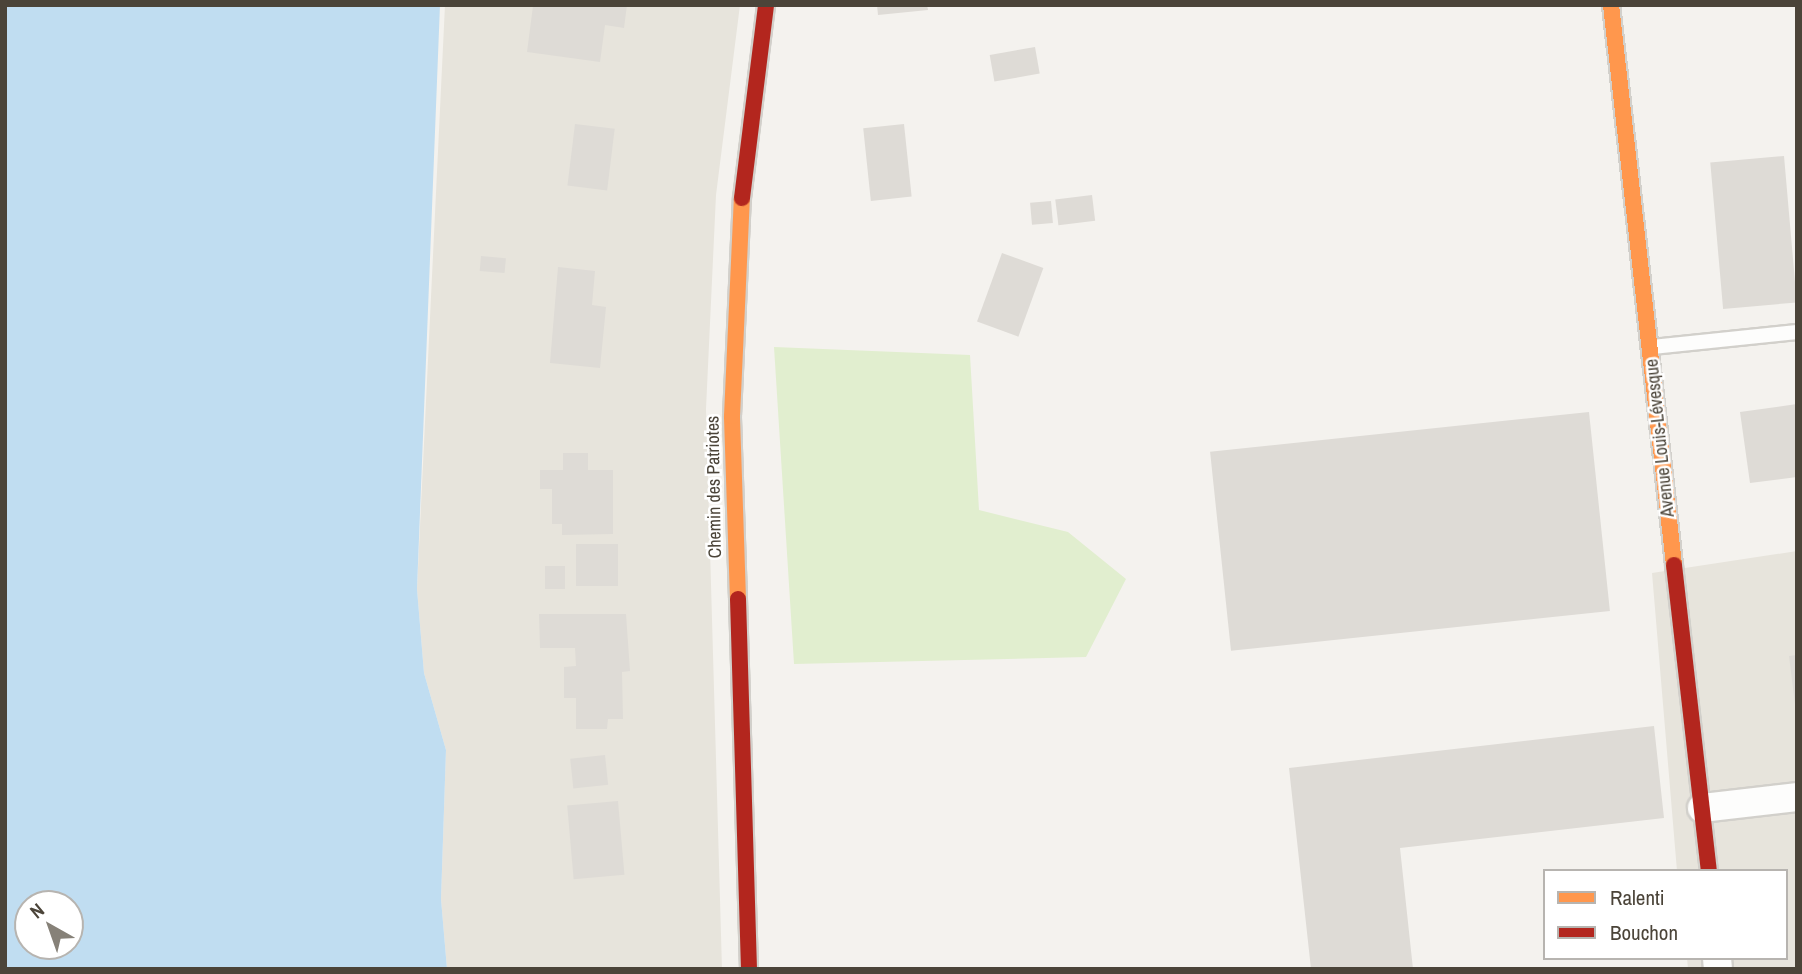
<!DOCTYPE html>
<html>
<head>
<meta charset="utf-8">
<style>
	body { margin:0 }
	#map { position:relative; width:1802px; height:974px; overflow:hidden; background:#f4f2ee; font-family:"Archivo Narrow",sans-serif }
	div>[style] { position:absolute }
	[style*='--x'] { left:calc(var(--x)*1px); top:calc(var(--y)*1px); width:calc(var(--w)*1px); rotate:calc(var(--a)*1deg) }
	.residential>* { inset:0; background:#e7e4dc }
	.green>* { inset:0; background:#e1eecf }
	.water>* { inset:0; background:#c0ddf1 }
	.building>* { inset:0; background:#dedbd6; transform-origin:0 0 }
	.roads { filter:drop-shadow(2px 0 #d2d0cb) drop-shadow(-2px 0 #d2d0cb) drop-shadow(0 2px #d2d0cb) drop-shadow(0 -2px #d2d0cb) }
	.lane>* { height:14px; margin:-7px; padding:0 7px; transform-origin:7px; border-radius:7px; background:#fdfdfc }
	.street>* { height:28px; margin:-14px; padding:0 14px; transform-origin:14px; border-radius:14px; background:#fdfdfc }
	.slow>* { height:16px; margin:-8px; padding:0 8px; transform-origin:8px; border-radius:8px; background:#ff974d }
	.jam>* { height:16px; margin:-8px; padding:0 8px; transform-origin:8px; border-radius:8px; background:#b3261e }
	span { translate:-50% -50%; white-space:nowrap; text-align:center; line-height:1.15; -webkit-text-stroke:5px #fff; paint-order:stroke }
	.street-label { font-size:18px; color:#4b4439 }
	.frame { position:absolute; inset:0; border:7px solid #4b4439; pointer-events:none }
	.legend { position:absolute; left:1543px; top:869px; width:245px; height:91px; box-sizing:border-box; background:#fff; border:2px solid #b7b4b0; margin:0; padding:9px 12px; list-style:none; font-size:21px; color:#4b4439 }
	.legend li { display:flex; align-items:center; gap:14px; height:35px }
	.legend b { width:35px; border:2px solid #b7b4b0 }
	.north { position:absolute; left:14px; top:890px; width:70px; height:70px; box-sizing:border-box; background:#fff; border:2px solid #b7b4b0; border-radius:50%; rotate:320deg; font-size:19px; font-weight:700; line-height:28px; text-align:center; color:#4b4439 }
	.north::after { content:''; display:block; margin:auto; width:24px; height:32px; background:#868178; clip-path:polygon(50% 0,100% 100%,50% 72%,0 100%) }
</style>
</head>
<body>
<div id="map">
	<div class="residential">
		<div style="clip-path:polygon(445px 5px,740px 5px,716px 195px,706px 409px,722px 969px,447px 969px,441px 899px,446px 750px,424px 673px,417px 589px)"></div>
		<div style="clip-path:polygon(1797px 551px,1797px 969px,1688px 969px,1687px 958px,1786px 958px,1786px 871px,1677px 871px,1652px 573px)"></div>
	</div>
	<div class="green">
		<div style="clip-path:polygon(774px 347px,970px 355px,979px 510px,1068px 532px,1126px 579px,1086px 657px,794px 664px)"></div>
	</div>
	<div class="water">
		<div style="clip-path:polygon(evenodd,5px 5px,440px 5px,417px 589px,424px 673px,446px 750px,441px 899px,447px 969px,5px 969px,5px 5px,28px 904px,70px 904px,70px 946px,28px 946px,28px 904px)"></div>
	</div>
	<div class="building">
		<div style="clip-path:polygon(556px 5px,627px 5px,624px 28px,605px 25px,600px 62px,527px 52px,533px 6px)"></div>
		<div style="clip-path:polygon(877px 5px,927px 5px,928px 10px,878px 15px)"></div>
		<div style="left:1035px;top:47px;width:27px;height:46px;rotate:80deg"></div>
		<div style="left:575px;top:124px;width:40px;height:62px;rotate:7deg"></div>
		<div style="left:904px;top:124px;width:73px;height:41px;rotate:84deg"></div>
		<div style="left:1784px;top:156px;width:147px;height:74px;rotate:85deg"></div>
		<div style="left:1092px;top:195px;width:26px;height:37px;rotate:83deg"></div>
		<div style="left:1051px;top:201px;width:22px;height:21px;rotate:85deg"></div>
		<div style="left:1002px;top:253px;width:44px;height:73px;rotate:20deg"></div>
		<div style="left:481px;top:256px;width:25px;height:15px;rotate:5deg"></div>
		<div style="clip-path:polygon(558px 267px,595px 271px,592px 305px,606px 307px,600px 368px,550px 363px)"></div>
		<div style="clip-path:polygon(1797px 404px,1797px 477px,1750px 483px,1740px 412px)"></div>
		<div style="left:1589px;top:412px;width:200px;height:381px;rotate:84deg"></div>
		<div style="clip-path:polygon(563px 453px,588px 453px,588px 470px,613px 470px,613px 534px,562px 535px,562px 524px,552px 524px,552px 489px,540px 489px,540px 470px,563px 470px)"></div>
		<div style="left:576px;top:544px;width:42px;height:42px"></div>
		<div style="left:565px;top:566px;width:23px;height:20px;rotate:90deg"></div>
		<div style="clip-path:polygon(539px 614px,626px 614px,630px 671px,622px 672px,623px 719px,608px 719px,607px 729px,576px 729px,576px 698px,564px 698px,564px 667px,576px 666px,575px 648px,540px 648px)"></div>
		<div style="clip-path:polygon(1797px 655px,1797px 704px,1795px 704px,1789px 656px)"></div>
		<div style="clip-path:polygon(1654px 726px,1664px 818px,1400px 848px,1413px 969px,1311px 969px,1289px 768px)"></div>
		<div style="left:605px;top:755px;width:30px;height:35px;rotate:84deg"></div>
		<div style="left:618px;top:801px;width:74px;height:51px;rotate:85deg"></div>
	</div>
	<div class="roads">
		<div class="lane">
			<div style="--x:1652;--y:347;--w:146;--a:-5.9"></div>
		</div>
		<div class="street">
			<div style="--x:1702;--y:808;--w:96;--a:-6.6"></div>
			<div style="--x:1717;--y:958;--w:11;--a:85"></div>
		</div>
		<div class="slow">
			<div style="--x:1611;--y:5;--w:564;--a:83.58"></div>
			<div style="--x:738;--y:599;--w:183;--a:-91.9"></div>
			<div style="--x:732;--y:416;--w:218;--a:-87.4"></div>
		</div>
		<div class="jam">
			<div style="--x:742;--y:198;--w:194;--a:-82.9"></div>
			<div style="--x:1674;--y:565;--w:308;--a:83.5"></div>
			<div style="--x:738;--y:599;--w:370;--a:88.3"></div>
		</div>
	</div>
	<div class="street-label">
		<span style="left:1660px;top:438px;rotate:-96deg">Avenue Louis-Lévesque</span>
		<span style="left:714px;top:487px;rotate:-91deg">Chemin des Patriotes</span>
	</div>
	<div class="frame"></div>
	<ul class="legend">
	<li><b style="height:9px;background:#ff974d"></b>Ralenti</li>
	<li><b style="height:9px;background:#b3261e"></b>Bouchon</li>
	</ul>
	<div class="north">N</div>
</div>
</body>
</html>
